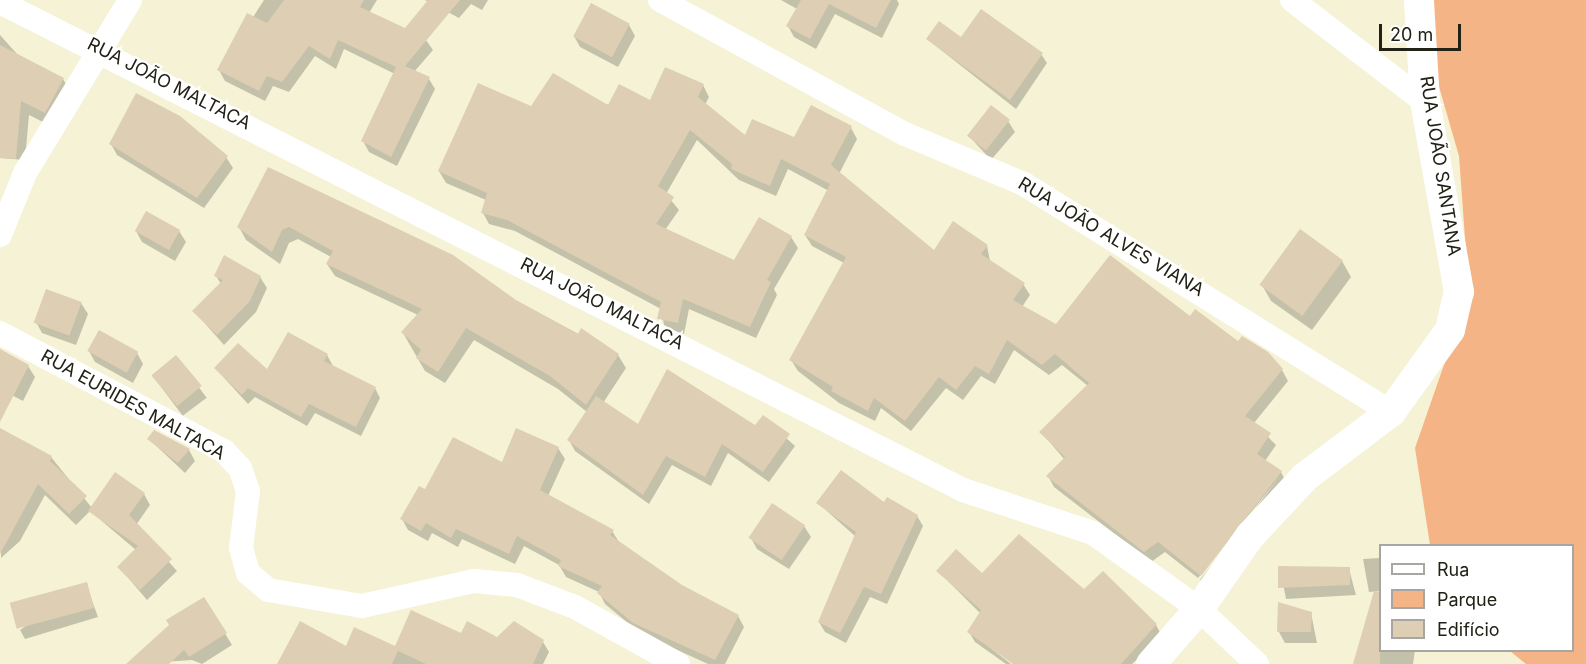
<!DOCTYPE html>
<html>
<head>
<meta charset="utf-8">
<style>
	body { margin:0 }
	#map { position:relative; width:1586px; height:664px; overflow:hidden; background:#f5f2d5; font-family:Inter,sans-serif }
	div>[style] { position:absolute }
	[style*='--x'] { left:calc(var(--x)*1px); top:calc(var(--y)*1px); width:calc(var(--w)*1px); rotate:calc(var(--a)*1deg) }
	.green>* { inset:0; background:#f5b485 }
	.shadow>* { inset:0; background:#0003; transform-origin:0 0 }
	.building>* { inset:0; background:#ddceb4; transform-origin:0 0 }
	.minor>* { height:24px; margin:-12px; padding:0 12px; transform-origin:12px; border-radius:12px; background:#fff }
	.tertiary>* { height:30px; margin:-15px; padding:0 15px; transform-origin:15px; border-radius:15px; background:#fff }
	span { translate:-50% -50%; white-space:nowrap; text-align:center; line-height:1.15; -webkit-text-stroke:4.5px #fff; paint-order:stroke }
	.street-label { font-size:18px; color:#222116 }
	.legend { position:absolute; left:1379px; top:544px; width:195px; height:108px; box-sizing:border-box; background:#fff; border:2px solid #a7a6a2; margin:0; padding:8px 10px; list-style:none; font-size:18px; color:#222116 }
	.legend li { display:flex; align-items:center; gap:12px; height:30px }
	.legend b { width:30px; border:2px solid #a7a6a2 }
	.scale { position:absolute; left:1379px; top:24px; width:82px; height:27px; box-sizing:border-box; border:3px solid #222116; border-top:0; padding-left:8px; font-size:18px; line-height:21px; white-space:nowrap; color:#222116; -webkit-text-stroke:4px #fff; paint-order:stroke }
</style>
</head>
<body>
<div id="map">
	<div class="green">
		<div style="clip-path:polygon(1414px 0,1586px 0,1586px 664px,1526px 664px,1510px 651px,1572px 650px,1572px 546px,1430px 545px,1415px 448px,1469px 293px,1459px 156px)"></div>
	</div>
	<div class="shadow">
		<div style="clip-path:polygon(264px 0,377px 0,369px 13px,426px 40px,433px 50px,414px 72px,429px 79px,435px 89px,397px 166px,369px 152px,363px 141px,395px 74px,344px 49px,336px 69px,315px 56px,289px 92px,273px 86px,265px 101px,225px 81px,219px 70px)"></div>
		<div style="clip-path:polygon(425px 0,488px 0,482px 10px,471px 4px,459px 18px)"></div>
		<div style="clip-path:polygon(781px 0,897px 0,899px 4px,882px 38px,835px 14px,816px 49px,794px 37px,788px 26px,797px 9px)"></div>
		<div style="clip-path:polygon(629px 25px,635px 36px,618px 67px,580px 47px,574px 36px)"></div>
		<div style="clip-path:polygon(0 35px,17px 54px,63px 79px,71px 93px,53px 127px,29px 115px,25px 160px,0 158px)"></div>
		<div style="clip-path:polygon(927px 39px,1041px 54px,1047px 63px,1016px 109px)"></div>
		<div style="clip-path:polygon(703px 85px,709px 97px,705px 105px,746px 137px,795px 139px,851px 128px,857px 139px,839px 174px,934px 252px,987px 246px,990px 261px,1023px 284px,1030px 295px,1022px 307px,1056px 326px,1190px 318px,1282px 370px,1288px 381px,1254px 423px,1276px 445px,1265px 461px,1281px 472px,1287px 484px,1208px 586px,1200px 580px,1281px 475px,1198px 578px,1165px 552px,1151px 562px,1054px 487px,1048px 476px,1065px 460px,1041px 432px,1088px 386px,1062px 365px,1049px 375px,1014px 350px,995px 384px,981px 376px,963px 400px,946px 388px,911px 431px,881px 408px,875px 421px,839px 403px,798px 371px,791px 360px,844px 263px,812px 246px,805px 235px,829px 191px,788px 169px,776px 196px,739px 180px,697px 140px,666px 194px,679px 210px,665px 230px,734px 262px,791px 237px,798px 248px,774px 289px,777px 295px,756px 338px,689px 309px,684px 334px,665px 330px,661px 309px,515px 231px,489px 224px,483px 213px,486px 200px,446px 183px,439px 171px,531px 108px,651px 102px)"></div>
		<div style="clip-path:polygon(1008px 121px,1015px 132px,991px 160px,968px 135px)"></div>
		<div style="clip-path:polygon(111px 144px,226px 157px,233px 168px,204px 208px,117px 155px)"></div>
		<div style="clip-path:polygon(268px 169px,618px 355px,626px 368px,603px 403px,638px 426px,756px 427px,763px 417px,795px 446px,769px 482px,728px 453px,711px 486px,672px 465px,649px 504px,575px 451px,569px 440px,587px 412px,558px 389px,474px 340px,445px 383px,425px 371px,403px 333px,418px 315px,335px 276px,327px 264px,331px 257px,298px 239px,289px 243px,280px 264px,246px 240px,239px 227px)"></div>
		<div style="clip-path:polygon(136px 231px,179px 231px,186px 242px,175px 261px,142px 242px)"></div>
		<div style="clip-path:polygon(1342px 261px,1351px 277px,1312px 330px,1271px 301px,1262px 285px)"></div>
		<div style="clip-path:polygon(216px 276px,260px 277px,267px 288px,256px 312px,224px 345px,194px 311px,221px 284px)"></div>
		<div style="clip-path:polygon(81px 303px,88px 314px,76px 345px,42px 333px,36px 322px)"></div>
		<div style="clip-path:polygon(0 349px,28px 366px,35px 377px,23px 401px,0 389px)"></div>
		<div style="clip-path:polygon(89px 351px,137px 353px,143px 364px,133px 383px,95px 362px)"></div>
		<div style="clip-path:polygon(327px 355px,333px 366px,375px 388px,380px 398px,361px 436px,315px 413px,307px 426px,255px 397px,248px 404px,216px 369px,267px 371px)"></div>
		<div style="left:176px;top:357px;width:51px;height:30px;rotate:53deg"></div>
		<div style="clip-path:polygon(0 430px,51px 457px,92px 508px,144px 494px,150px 505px,136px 525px,177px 571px,147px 600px,119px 567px,136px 550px,90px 511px,76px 525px,45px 495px,20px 541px,1px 558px)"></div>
		<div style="clip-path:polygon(149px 439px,189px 450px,195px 461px,185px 473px)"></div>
		<div style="clip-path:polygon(558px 448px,565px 459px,548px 496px,612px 531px,619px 542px,681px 586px,738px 616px,744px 627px,725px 664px,708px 664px,640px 633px,605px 604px,599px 592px,566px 577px,559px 565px,524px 546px,515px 564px,462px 539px,458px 547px,432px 533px,428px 541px,408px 530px,402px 519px,426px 491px)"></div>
		<div style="clip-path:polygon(818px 503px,885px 504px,917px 516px,923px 526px,887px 604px,870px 597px,846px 643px,825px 632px,819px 622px,856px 537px)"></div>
		<div style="clip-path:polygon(804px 526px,811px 537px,789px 569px,757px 549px,751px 538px)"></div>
		<div style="clip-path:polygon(1380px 558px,1380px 591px,1369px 592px,1363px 559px)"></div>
		<div style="clip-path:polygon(1280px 568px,1349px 569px,1356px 595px,1286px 599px)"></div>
		<div style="clip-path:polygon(938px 571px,1084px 591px,1156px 625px,1162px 636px,1132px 664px,1016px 664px,975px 636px,1011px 664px,1006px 664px,975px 642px,969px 632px,981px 614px)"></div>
		<div style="clip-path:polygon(86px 584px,98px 617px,25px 639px,20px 630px)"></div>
		<div style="clip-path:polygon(204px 599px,232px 645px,202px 664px,192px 660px,134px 664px)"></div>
		<div style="clip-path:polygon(1279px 604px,1311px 613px,1317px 643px,1285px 643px,1279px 632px)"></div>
		<div style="clip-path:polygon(1365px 629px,1380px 633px,1380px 650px,1415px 650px,1413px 664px,1355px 664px)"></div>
		<div style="clip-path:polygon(461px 635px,543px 642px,549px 652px,543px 664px,282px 664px,346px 648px,396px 648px)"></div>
	</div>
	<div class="building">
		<div style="clip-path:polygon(284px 0,364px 0,360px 7px,405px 28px,428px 0,460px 0,405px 66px,430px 77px,391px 157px,361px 141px,396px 67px,338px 40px,330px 59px,309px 46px,282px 82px,267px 76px,259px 91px,217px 70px,247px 13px,267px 23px)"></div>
		<div style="clip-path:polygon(801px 0,891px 0,876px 28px,829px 4px,810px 39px,786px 26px)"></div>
		<div style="left:591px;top:3px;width:44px;height:38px;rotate:28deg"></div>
		<div style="clip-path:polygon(981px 9px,1043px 53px,1010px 100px,926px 39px,939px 21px,961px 37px)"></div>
		<div style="clip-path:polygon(0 45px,64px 78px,45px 113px,21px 101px,16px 159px,0 158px)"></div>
		<div style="clip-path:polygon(665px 67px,704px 84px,698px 97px,745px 135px,752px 119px,794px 137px,811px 105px,852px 126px,831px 165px,934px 250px,953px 221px,988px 245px,981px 254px,1025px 283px,1013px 300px,1056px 324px,1110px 255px,1190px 316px,1195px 309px,1238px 341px,1242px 336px,1268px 352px,1283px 369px,1245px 416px,1271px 433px,1257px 454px,1282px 471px,1201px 576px,1158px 542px,1144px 552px,1046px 476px,1065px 457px,1039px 432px,1089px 383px,1055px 354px,1042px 365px,1007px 340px,989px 374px,975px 366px,956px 390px,939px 377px,905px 421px,874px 398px,868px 411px,831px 391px,833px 387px,789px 360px,846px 257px,804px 235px,830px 184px,781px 159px,770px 186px,731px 169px,732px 164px,690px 130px,658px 186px,674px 197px,656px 224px,734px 260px,759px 217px,792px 236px,767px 280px,771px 282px,750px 327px,683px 299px,678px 323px,657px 319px,661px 302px,507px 220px,481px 213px,487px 193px,438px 171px,478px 83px,531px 106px,553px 73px,608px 105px,619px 84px,650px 100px)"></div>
		<div style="clip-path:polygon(136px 93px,180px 116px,228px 156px,197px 198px,109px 144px)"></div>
		<div style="left:991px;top:105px;width:24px;height:39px;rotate:38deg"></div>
		<div style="clip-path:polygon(268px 167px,453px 255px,516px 300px,578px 334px,581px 328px,619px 354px,586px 405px,550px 376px,466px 328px,438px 372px,416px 358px,421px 350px,401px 332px,422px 309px,326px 264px,333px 251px,289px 227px,282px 230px,272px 252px,237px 227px)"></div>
		<div style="left:146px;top:211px;width:39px;height:23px;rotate:29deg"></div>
		<div style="left:1300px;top:229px;width:53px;height:69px;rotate:36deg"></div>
		<div style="clip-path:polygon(224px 255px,261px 276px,250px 301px,217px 335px,192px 311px,223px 280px,214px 276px)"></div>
		<div style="left:46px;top:289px;width:38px;height:36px;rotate:20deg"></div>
		<div style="left:99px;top:330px;width:45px;height:24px;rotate:29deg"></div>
		<div style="clip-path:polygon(288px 332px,328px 354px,324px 361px,376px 387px,356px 427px,309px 404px,301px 417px,248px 388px,242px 395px,214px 368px,238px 343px,267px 369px)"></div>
		<div style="clip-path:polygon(0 349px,29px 365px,0 422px)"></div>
		<div style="left:176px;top:355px;width:40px;height:32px;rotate:50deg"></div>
		<div style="clip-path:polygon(667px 369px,755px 425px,763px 415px,790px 434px,763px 472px,722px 444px,705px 477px,666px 456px,643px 495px,567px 440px,596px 396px,638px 424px)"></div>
		<div style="clip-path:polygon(0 428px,52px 456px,50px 461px,87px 496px,69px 514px,38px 484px,0 554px)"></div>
		<div style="clip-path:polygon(516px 428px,559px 447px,540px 490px,614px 530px,610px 535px,682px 585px,739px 615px,715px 660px,633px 623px,597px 593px,602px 586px,558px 566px,561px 560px,517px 536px,509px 554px,456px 529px,451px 538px,426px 523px,421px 531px,400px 519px,419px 486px,425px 489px,453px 437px,502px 462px)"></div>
		<div style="clip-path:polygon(154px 430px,190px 449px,178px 463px,147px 439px)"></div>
		<div style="clip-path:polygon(841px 470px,884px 502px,887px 497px,918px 515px,881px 594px,864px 587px,840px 633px,818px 622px,856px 532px,816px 503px)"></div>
		<div style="clip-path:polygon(115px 472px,145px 493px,129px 515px,172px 559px,140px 590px,117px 567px,138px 546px,88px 511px)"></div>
		<div style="left:772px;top:503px;width:40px;height:42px;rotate:34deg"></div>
		<div style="clip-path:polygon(1019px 534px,1084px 589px,1103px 571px,1157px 624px,1121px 664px,1013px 664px,967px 632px,981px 610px,936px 571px,956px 549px,982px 573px)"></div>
		<div style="clip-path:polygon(1278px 566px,1350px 567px,1350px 585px,1278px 588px)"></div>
		<div style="left:87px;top:582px;width:27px;height:80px;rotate:75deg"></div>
		<div style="clip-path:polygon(1374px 591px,1380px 592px,1380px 664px,1353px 664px)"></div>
		<div style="clip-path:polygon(204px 597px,227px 633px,189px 657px,184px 650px,169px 664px,126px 664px,169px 625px,166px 620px)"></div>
		<div style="clip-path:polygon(1278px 602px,1312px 612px,1311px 632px,1277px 632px)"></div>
		<div style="clip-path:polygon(411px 610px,461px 633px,467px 621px,497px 637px,514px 621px,544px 640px,533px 664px,426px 664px,398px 651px,392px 664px,277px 664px,300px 621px,346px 646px,354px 627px,395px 646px)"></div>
	</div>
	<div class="minor">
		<div style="--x:660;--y:0;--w:279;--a:28.7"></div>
		<div style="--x:905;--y:134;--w:129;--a:22.8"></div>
		<div style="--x:1024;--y:184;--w:432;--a:31.9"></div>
		<div style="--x:1292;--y:0;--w:168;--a:37.5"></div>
		<div style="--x:0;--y:2;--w:1080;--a:26.87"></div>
		<div style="--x:963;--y:490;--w:137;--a:18.3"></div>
		<div style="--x:1093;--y:533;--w:130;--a:35.6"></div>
		<div style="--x:1199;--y:609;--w:80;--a:43.5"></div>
		<div style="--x:0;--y:235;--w:67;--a:-68"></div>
		<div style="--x:25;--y:173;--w:202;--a:-58.7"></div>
		<div style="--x:0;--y:333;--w:253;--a:27.8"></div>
		<div style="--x:224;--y:451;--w:23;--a:47"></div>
		<div style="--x:240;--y:468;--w:24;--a:71"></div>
		<div style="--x:248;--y:491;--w:57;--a:97"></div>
		<div style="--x:241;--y:548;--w:26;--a:74"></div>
		<div style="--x:248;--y:573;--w:26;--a:40"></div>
		<div style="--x:268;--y:590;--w:95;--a:9.7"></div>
		<div style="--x:362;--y:606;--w:115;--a:-12.6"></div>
		<div style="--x:474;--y:581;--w:43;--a:5.3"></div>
		<div style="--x:517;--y:585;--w:62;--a:20.8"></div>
		<div style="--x:575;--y:607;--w:118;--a:29"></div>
	</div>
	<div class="tertiary">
		<div style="--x:1151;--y:664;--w:73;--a:-48.9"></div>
		<div style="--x:1199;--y:609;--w:89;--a:-55.1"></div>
		<div style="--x:1250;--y:536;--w:81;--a:-47"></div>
		<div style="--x:1305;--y:477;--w:108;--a:-37.1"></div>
		<div style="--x:1391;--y:412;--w:101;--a:-54.3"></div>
		<div style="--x:1450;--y:330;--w:39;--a:-77"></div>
		<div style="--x:1459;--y:292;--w:193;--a:-100.1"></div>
		<div style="--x:1425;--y:102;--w:102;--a:-93.4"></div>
	</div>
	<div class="street-label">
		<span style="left:169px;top:84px;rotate:27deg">RUA JOÃO MALTACA</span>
		<span style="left:1440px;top:166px;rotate:81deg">RUA JOÃO SANTANA</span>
		<span style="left:1111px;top:237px;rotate:31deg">RUA JOÃO ALVES VIANA</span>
		<span style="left:602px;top:304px;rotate:27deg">RUA JOÃO MALTACA</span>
		<span style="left:133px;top:405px;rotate:29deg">RUA EURIDES MALTACA</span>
	</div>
	<ul class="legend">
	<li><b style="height:8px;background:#fff"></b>Rua</li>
	<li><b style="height:16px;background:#f5b485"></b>Parque</li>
	<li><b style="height:16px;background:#ddceb4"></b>Edifício</li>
	</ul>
	<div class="scale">20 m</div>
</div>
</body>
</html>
